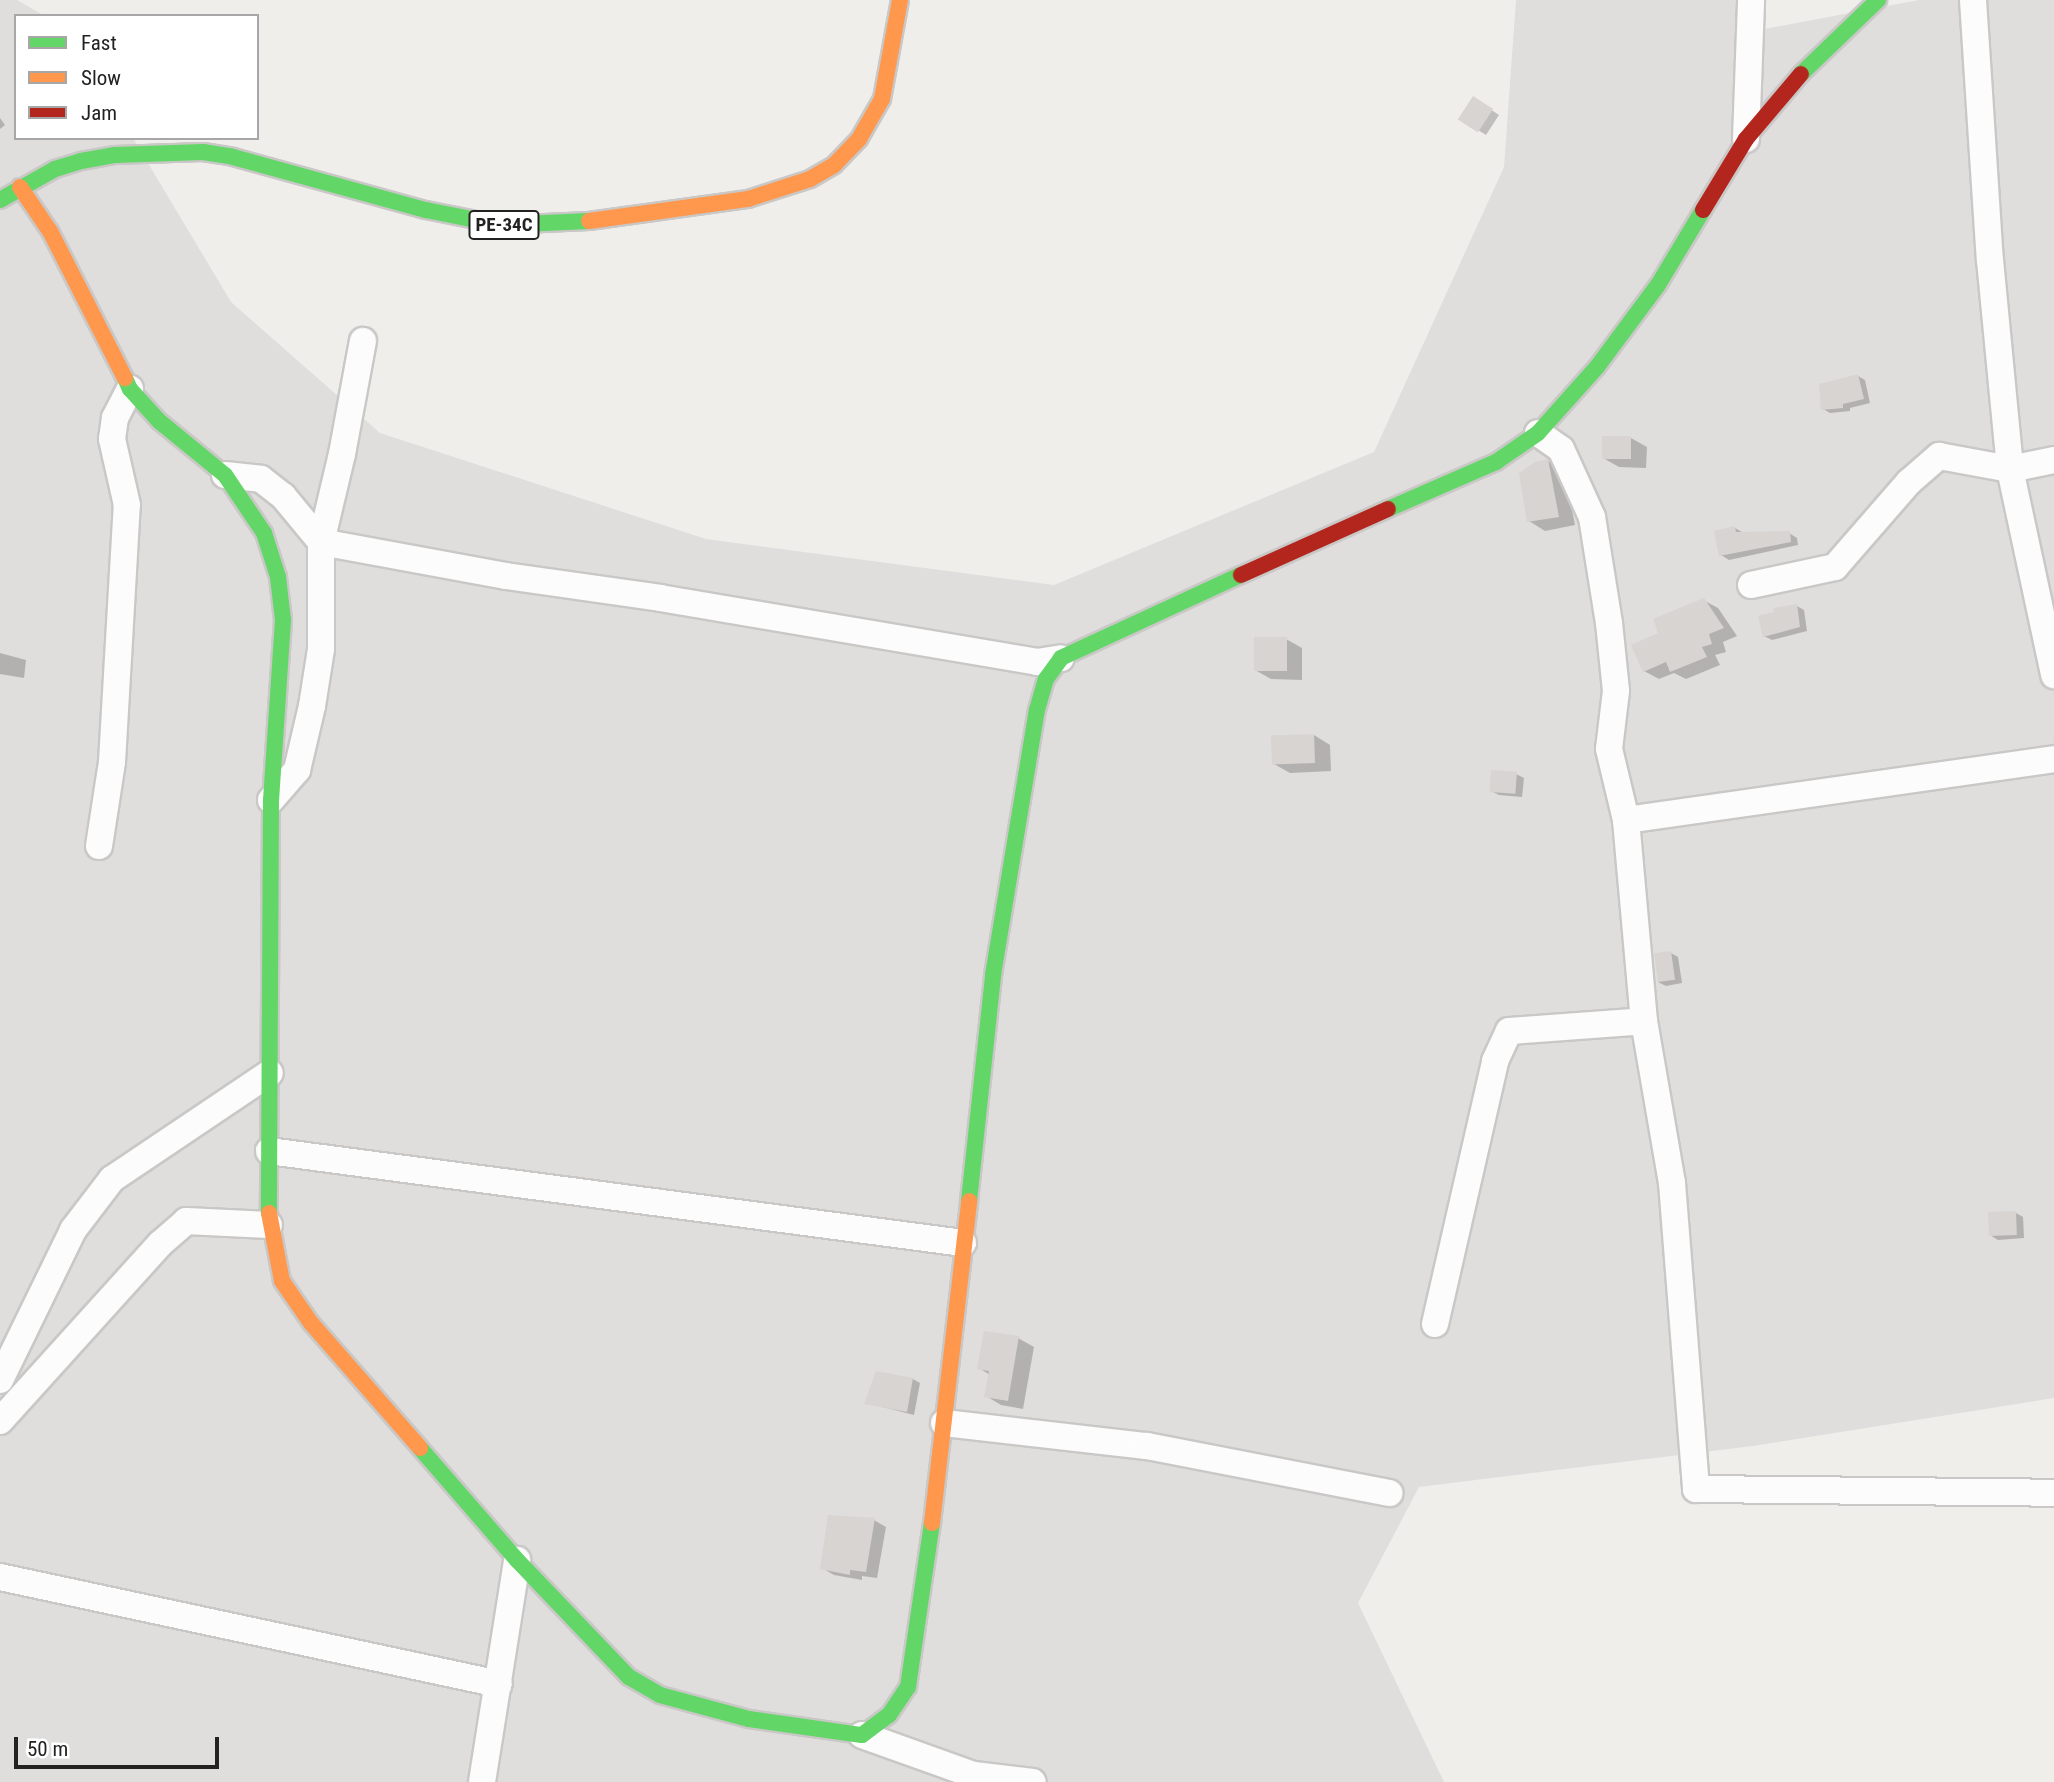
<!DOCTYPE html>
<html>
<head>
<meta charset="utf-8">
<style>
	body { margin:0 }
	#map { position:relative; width:2054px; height:1782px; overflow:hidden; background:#f0eeeb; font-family:"Roboto Condensed",sans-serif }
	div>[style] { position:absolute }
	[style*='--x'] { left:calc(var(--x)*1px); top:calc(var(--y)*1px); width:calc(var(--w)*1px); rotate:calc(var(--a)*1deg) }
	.residential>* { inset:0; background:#dfdedc }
	.shadow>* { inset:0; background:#0003 }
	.building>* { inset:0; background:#d7d4d2; transform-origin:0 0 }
	.roads { filter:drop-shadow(2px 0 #c9c8c7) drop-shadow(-2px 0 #c9c8c7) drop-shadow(0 2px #c9c8c7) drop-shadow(0 -2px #c9c8c7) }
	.street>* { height:26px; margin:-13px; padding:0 13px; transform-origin:13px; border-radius:13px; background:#fdfcfc }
	.fast>* { height:16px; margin:-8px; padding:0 8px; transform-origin:8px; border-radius:8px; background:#63d668 }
	.slow>* { height:16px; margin:-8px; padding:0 8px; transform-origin:8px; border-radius:8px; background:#ff974d }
	.jam>* { height:16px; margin:-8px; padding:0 8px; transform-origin:8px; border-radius:8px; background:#b3261e }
	span { translate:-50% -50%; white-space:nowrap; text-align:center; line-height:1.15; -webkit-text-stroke:5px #fff; paint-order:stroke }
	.shield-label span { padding:2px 5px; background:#fff; border:2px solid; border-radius:5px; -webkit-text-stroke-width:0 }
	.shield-label { font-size:19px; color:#222; font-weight:700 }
	.legend { position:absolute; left:14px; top:14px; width:245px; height:126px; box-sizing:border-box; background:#fff; border:2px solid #a7a7a7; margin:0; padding:9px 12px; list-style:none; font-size:21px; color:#222 }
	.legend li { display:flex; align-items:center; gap:14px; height:35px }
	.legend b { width:35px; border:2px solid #a7a7a7 }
	.scale { position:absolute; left:14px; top:1737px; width:205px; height:32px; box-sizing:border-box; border:4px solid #222; border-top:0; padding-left:9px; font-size:21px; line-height:24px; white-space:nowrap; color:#222; -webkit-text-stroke:5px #fff; paint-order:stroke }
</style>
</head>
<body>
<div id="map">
	<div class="residential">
		<div style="clip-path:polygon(0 0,17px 0,45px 16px,16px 16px,16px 138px,133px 138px,231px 302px,380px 433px,706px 539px,1054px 585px,1374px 452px,1504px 167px,1516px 0,1739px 0,1748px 32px,1919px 0,2054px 0,2054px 1398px,1753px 1446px,1419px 1487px,1358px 1603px,1444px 1782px,0 1782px)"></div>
	</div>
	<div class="shadow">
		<div style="clip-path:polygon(1481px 103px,1499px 115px,1486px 135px,1460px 119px)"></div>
		<div style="clip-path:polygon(0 118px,5px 125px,0 129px)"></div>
		<div style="clip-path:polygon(1858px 376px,1865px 380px,1870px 403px,1850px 408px,1850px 411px,1830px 413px,1823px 409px)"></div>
		<div style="clip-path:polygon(1631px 438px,1647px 447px,1646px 468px,1619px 467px,1603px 458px)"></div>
		<div style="clip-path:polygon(1548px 461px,1564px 471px,1575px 525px,1545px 531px,1529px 521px)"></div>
		<div style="clip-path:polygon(1735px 528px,1742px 532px,1789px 533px,1797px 538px,1798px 545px,1729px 560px,1721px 555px)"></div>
		<div style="clip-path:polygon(1703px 600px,1718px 608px,1737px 636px,1723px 642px,1726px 652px,1715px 655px,1720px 665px,1686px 679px,1674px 673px,1659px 679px,1644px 671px,1661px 634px)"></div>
		<div style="clip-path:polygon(1797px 606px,1804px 610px,1807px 631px,1772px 640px,1764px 636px)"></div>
		<div style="clip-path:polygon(1286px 639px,1302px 648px,1302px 680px,1271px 679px,1255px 670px)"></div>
		<div style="clip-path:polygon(0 653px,26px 660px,24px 678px,0 674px)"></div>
		<div style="clip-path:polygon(1314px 735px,1330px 745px,1331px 771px,1290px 773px,1274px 764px)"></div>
		<div style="clip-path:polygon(1516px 774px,1524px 778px,1522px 797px,1499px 795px,1491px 791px)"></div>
		<div style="clip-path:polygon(1671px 953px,1678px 957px,1682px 983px,1666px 986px,1658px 982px)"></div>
		<div style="clip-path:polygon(2016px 1213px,2023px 1217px,2024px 1238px,1998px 1240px,1990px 1235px)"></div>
		<div style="clip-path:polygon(1018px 1338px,1034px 1347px,1023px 1409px,1001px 1405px,986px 1396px,990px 1375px,979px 1368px)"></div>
		<div style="clip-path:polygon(913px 1379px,920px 1383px,914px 1415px,867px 1403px)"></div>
		<div style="clip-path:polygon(874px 1520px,886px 1527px,877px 1578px,862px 1576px,862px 1580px,834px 1575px,822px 1568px)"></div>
	</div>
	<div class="building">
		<div style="left:1473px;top:96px;width:24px;height:28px;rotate:33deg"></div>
		<div style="clip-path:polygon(1858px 374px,1864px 399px,1843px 404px,1843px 408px,1821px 410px,1819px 384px)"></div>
		<div style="left:1602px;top:436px;width:29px;height:23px"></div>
		<div style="clip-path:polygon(1548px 459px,1559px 517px,1527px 522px,1519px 473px,1535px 462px)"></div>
		<div style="clip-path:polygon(1735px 526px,1736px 532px,1790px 531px,1791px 542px,1719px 556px,1714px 531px)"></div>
		<div style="clip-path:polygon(1704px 598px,1724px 628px,1709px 634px,1712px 644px,1702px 647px,1707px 657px,1670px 672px,1666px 662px,1643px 672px,1631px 645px,1658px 633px,1653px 619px)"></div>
		<div style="clip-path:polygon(1797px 604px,1800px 627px,1763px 637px,1758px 616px,1774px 612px,1773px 608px)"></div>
		<div style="left:1254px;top:637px;width:33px;height:34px"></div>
		<div style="left:1314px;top:734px;width:29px;height:43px;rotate:88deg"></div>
		<div style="left:1491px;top:770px;width:26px;height:22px;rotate:4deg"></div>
		<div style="left:1671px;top:951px;width:29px;height:17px;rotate:82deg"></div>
		<div style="left:2016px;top:1211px;width:24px;height:28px;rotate:88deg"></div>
		<div style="clip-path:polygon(984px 1331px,1019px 1336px,1008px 1401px,984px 1397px,989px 1371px,977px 1369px)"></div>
		<div style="clip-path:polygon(876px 1371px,913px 1378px,907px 1412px,864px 1404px)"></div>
		<div style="clip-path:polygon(828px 1515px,875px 1518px,866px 1572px,850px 1570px,850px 1575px,820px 1569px)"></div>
	</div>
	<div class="roads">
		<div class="street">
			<div style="--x:1973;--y:0;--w:261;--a:86.3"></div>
			<div style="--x:1990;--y:260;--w:210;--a:84.5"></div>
			<div style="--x:2010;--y:469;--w:211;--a:77.9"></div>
			<div style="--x:1746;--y:139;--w:139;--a:-87.9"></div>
			<div style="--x:1538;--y:433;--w:28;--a:35"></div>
			<div style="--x:1561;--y:449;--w:75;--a:65.5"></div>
			<div style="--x:1592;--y:517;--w:107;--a:80.9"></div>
			<div style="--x:1609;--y:623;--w:68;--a:84.1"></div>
			<div style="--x:1616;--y:691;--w:58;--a:96.9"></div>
			<div style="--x:1609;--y:749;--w:73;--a:76.5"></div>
			<div style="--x:1626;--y:820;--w:202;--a:84.9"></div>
			<div style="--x:1644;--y:1021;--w:164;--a:80.2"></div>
			<div style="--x:1672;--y:1183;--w:307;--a:85.5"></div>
			<div style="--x:1696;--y:1489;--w:358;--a:0.6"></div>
			<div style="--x:225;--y:475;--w:36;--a:6"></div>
			<div style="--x:261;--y:479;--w:28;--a:38"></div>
			<div style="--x:283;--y:496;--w:60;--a:50.4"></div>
			<div style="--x:321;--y:542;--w:188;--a:10.4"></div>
			<div style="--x:506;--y:576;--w:156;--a:8.1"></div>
			<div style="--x:660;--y:598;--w:382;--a:9.6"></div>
			<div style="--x:1037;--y:662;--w:24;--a:-9"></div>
			<div style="--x:1751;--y:585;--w:86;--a:-12.1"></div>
			<div style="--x:1835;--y:567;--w:113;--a:-49"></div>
			<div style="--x:1909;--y:482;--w:40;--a:-41"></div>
			<div style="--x:1939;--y:456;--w:72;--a:10.4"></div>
			<div style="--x:2010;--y:469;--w:45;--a:-11.6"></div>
			<div style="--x:271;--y:800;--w:40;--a:-49"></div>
			<div style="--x:297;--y:770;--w:66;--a:-76.8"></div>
			<div style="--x:312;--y:706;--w:58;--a:-81"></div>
			<div style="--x:321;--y:649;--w:107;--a:-90"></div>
			<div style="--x:321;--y:542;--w:90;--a:-76.6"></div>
			<div style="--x:342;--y:454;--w:115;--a:-79.5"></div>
			<div style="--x:1626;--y:820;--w:432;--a:-8.1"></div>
			<div style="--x:99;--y:846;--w:85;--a:-81.2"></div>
			<div style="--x:112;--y:762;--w:257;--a:-86.7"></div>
			<div style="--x:127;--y:505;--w:68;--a:-102.8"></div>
			<div style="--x:112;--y:439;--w:21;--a:-82"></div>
			<div style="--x:115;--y:418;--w:33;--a:-63"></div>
			<div style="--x:269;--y:1151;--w:700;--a:7.55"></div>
			<div style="--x:1435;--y:1324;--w:270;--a:-77.1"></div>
			<div style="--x:1495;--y:1061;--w:33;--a:-65"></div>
			<div style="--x:1509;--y:1031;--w:135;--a:-4.2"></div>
			<div style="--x:0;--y:1380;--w:167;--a:-64"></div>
			<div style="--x:73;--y:1230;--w:64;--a:-52.6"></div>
			<div style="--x:112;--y:1179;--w:190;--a:-33.9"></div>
			<div style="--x:0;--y:1421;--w:239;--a:-47.9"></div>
			<div style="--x:160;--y:1244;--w:35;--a:-41"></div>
			<div style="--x:186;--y:1221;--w:83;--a:2.8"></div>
			<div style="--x:944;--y:1423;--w:204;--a:6.5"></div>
			<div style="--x:1147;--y:1446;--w:247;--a:11"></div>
			<div style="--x:0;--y:1577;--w:510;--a:12.1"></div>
			<div style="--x:862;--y:1735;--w:119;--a:19.7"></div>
			<div style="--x:974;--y:1775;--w:59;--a:6.8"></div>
			<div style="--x:482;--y:1782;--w:225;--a:-81"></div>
		</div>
		<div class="fast">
			<div style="--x:1801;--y:74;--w:107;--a:-43.9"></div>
			<div style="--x:0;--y:200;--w:63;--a:-29.4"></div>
			<div style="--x:55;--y:169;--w:27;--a:-17"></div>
			<div style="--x:81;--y:161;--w:35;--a:-10"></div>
			<div style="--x:115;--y:155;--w:88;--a:-2"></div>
			<div style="--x:203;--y:152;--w:30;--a:9"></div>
			<div style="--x:233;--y:157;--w:200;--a:15.4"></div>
			<div style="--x:426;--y:210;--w:76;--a:11.3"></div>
			<div style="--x:501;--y:225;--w:88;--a:-2.6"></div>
			<div style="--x:125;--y:378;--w:12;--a:66"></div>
			<div style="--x:130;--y:389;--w:43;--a:47.8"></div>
			<div style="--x:159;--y:421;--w:85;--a:39.3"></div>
			<div style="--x:225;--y:475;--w:70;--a:56.1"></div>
			<div style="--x:264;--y:533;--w:46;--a:72.3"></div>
			<div style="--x:278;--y:577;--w:43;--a:83.4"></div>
			<div style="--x:283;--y:620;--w:180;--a:93.8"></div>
			<div style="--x:271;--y:800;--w:413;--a:90.3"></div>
			<div style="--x:1388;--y:509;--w:118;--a:-23.5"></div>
			<div style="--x:1496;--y:462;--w:51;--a:-34.6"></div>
			<div style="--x:1538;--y:433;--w:89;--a:-48.2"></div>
			<div style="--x:1597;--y:367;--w:102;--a:-53.4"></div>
			<div style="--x:1658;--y:285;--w:87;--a:-59"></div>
			<div style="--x:969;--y:1201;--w:227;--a:-83.9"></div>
			<div style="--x:993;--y:975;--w:269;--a:-80.6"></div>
			<div style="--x:1037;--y:710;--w:32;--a:-74"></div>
			<div style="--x:1046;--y:679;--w:26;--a:-54"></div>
			<div style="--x:1061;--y:658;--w:198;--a:-24.8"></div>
			<div style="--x:420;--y:1448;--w:148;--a:49.1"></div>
			<div style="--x:517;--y:1560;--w:162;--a:46.3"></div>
			<div style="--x:629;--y:1677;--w:36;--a:30"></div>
			<div style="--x:660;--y:1695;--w:92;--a:15.1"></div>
			<div style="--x:749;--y:1719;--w:114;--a:8.1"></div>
			<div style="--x:862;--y:1735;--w:34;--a:-37"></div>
			<div style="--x:889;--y:1715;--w:34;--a:-56"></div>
			<div style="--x:908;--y:1687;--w:166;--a:-81.7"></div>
		</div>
		<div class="slow">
			<div style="--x:20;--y:187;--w:55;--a:56"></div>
			<div style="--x:51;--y:233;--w:163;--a:63"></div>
			<div style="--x:589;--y:221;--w:161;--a:-7.9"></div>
			<div style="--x:748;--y:199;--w:65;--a:-17.9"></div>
			<div style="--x:810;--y:179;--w:28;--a:-30"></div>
			<div style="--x:834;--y:165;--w:36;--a:-46"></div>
			<div style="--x:859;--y:139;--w:46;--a:-60.1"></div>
			<div style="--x:882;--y:99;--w:101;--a:-79.7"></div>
			<div style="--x:269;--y:1213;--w:69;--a:79.2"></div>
			<div style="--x:282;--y:1281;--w:51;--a:55.4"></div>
			<div style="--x:311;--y:1323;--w:166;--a:48.9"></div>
			<div style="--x:932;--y:1523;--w:324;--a:-83.4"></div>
		</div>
		<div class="jam">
			<div style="--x:1703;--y:210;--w:83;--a:-58.8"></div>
			<div style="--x:1746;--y:139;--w:85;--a:-49.8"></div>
			<div style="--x:1241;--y:575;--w:161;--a:-24.2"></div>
		</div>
	</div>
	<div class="shield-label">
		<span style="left:504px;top:225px">PE-34C</span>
	</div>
	<ul class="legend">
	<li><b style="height:9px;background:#63d668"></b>Fast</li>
	<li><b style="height:9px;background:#ff974d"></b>Slow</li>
	<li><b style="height:9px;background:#b3261e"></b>Jam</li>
	</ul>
	<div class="scale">50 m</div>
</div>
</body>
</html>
